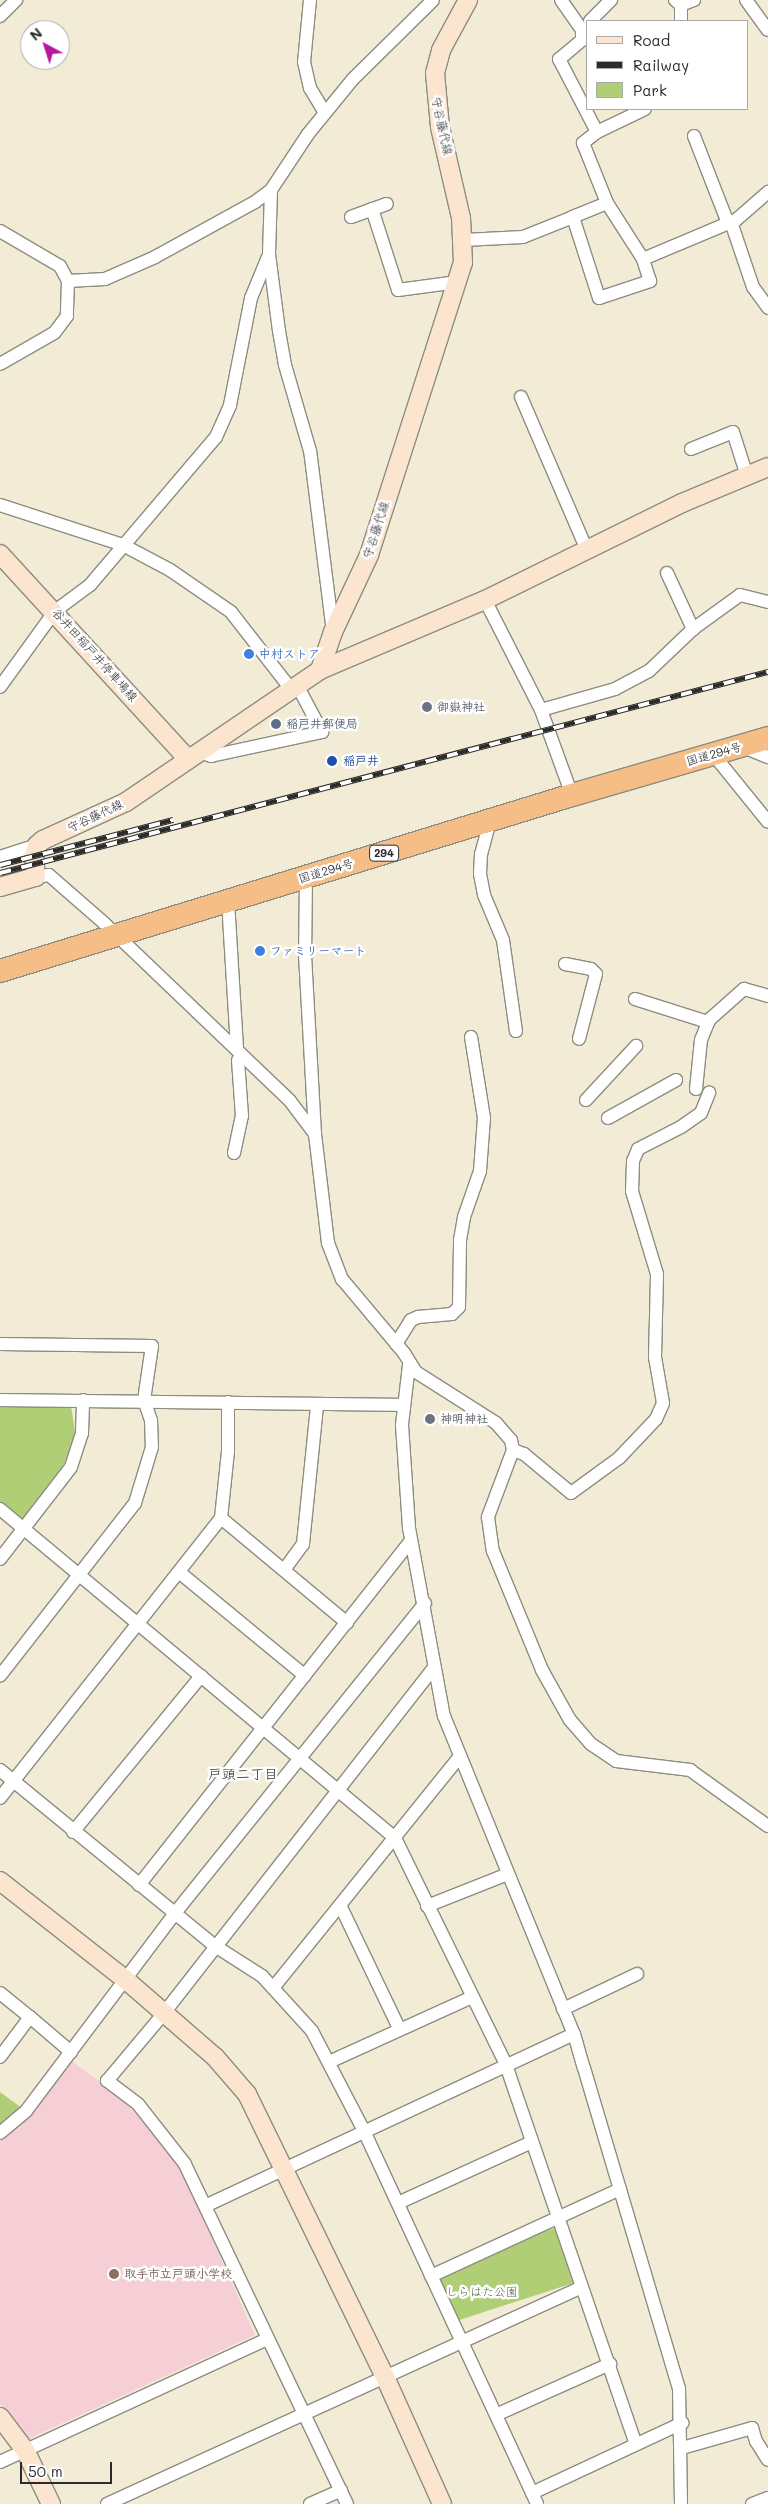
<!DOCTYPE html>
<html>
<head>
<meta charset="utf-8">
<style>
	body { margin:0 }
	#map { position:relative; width:768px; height:2504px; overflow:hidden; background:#f2ecd7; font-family:Mali,"Klee One",sans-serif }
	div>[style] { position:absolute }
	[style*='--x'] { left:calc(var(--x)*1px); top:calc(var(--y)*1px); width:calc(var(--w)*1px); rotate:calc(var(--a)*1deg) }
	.built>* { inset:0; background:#f6cfd6 }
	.green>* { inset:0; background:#afce76; transform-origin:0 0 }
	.roads { filter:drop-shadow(1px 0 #8e8c81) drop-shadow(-1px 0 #8e8c81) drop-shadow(0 1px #8e8c81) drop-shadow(0 -1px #8e8c81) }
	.street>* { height:12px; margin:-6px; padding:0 6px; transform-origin:6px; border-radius:6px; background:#fff }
	.secondary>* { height:18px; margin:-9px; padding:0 9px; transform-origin:9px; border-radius:9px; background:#fbe5cf }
	.highway>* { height:22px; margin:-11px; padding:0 11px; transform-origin:11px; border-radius:11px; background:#f6be87 }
	.rail>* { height:5.5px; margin-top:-2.75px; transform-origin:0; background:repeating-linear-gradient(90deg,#fff 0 11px,#2b2b2b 0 22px); box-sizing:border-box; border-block:1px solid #2b2b2b }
	.dots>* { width:14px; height:14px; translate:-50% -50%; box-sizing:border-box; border:2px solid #fff; border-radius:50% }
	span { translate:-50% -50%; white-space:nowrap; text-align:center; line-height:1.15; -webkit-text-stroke:5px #fff; paint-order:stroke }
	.shield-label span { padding:1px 4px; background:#fff; border:1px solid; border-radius:4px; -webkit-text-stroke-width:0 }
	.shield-label { font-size:11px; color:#2b2b2b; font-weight:700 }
	.street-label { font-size:12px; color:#2b2b2b }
	.shop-label { font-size:12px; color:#366cbe; font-weight:700 }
	.left { translate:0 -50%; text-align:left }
	.worship-label { font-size:12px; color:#5b616d; font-weight:700 }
	.service-label { font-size:12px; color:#4e5e75; font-weight:700 }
	.transit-label { font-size:12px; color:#164399; font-weight:700 }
	.education-label { font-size:12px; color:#785e54; font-weight:700 }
	.park-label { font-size:12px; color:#535c42 }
	.neighbourhood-label { font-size:14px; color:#2b2b2b }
	.legend { position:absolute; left:586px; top:20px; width:162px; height:90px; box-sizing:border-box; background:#fff; border:1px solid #aaa; margin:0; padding:6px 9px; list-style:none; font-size:15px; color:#2b2b2b }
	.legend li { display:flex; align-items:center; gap:10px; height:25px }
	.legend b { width:25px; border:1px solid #aaa }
	.north { position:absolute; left:20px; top:20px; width:50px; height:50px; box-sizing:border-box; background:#fff; border:1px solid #aaa; border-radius:50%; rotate:320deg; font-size:14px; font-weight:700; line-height:20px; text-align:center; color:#2b2b2b }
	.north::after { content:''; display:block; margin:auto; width:18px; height:22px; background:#b5179e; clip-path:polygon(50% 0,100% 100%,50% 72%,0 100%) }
	.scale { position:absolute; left:20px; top:2462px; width:92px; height:22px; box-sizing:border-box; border:2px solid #2b2b2b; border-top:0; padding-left:6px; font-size:15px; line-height:18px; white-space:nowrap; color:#2b2b2b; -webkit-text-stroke:4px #fff; paint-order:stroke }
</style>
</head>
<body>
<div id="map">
	<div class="built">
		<div style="clip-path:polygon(70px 2060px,117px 2094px,164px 2142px,182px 2171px,255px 2335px,26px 2440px,0 2404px,0 2141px,33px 2113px)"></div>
	</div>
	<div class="green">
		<div style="clip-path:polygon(0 1400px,70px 1400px,76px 1437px,60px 1473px,25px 1529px,0 1509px)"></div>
		<div style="clip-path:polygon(0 2092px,26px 2111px,0 2133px)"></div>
		<div style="left:555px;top:2228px;width:58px;height:125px;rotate:72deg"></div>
	</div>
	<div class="roads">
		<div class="street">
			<div style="--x:310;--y:0;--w:62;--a:95.5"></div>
			<div style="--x:304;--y:62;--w:27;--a:77"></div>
			<div style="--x:310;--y:88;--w:29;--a:59"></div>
			<div style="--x:561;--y:0;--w:37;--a:55"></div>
			<div style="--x:582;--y:30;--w:10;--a:90"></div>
			<div style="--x:582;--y:40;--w:30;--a:140"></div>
			<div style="--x:559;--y:59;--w:82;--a:62.5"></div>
			<div style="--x:597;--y:132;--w:18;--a:142"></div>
			<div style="--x:583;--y:143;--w:65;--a:68.2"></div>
			<div style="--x:607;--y:203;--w:37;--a:158"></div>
			<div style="--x:675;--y:0;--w:8;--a:40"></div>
			<div style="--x:681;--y:5;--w:14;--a:-21"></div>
			<div style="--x:746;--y:0;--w:37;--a:54"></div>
			<div style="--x:0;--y:16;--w:23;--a:-45"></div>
			<div style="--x:590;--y:21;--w:30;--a:-45"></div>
			<div style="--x:681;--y:21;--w:16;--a:-90"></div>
			<div style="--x:597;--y:132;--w:53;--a:-25.6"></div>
			<div style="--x:694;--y:136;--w:93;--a:68.7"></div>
			<div style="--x:607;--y:203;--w:67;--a:57.3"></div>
			<div style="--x:372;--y:209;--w:85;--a:72.2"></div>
			<div style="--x:398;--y:290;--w:60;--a:-7.7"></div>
			<div style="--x:351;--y:217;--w:38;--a:-20"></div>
			<div style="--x:731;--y:222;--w:69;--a:71.3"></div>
			<div style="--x:753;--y:287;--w:26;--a:54"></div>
			<div style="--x:0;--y:231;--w:69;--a:30.3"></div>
			<div style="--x:60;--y:266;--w:17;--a:62"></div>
			<div style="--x:68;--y:281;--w:35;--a:92"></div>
			<div style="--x:67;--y:316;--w:21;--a:127"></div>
			<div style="--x:54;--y:333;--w:62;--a:150.1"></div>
			<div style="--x:464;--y:240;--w:59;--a:-2.9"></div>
			<div style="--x:523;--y:237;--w:54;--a:-21.8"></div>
			<div style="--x:573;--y:217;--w:85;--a:72.2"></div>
			<div style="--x:599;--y:298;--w:54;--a:-18.4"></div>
			<div style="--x:650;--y:281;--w:23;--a:-108"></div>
			<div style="--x:643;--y:259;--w:101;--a:-22.8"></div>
			<div style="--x:736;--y:220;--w:43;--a:-41.2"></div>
			<div style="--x:68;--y:281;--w:37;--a:-3"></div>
			<div style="--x:105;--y:279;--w:55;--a:-23.7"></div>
			<div style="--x:155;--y:257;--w:114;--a:-28.8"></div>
			<div style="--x:255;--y:202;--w:20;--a:-37"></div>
			<div style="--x:521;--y:397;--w:167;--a:66.7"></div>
			<div style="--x:691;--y:449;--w:45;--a:-22"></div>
			<div style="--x:733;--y:432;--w:46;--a:72.3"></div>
			<div style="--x:0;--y:505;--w:129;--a:18"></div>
			<div style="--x:123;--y:545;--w:53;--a:28"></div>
			<div style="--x:170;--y:570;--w:74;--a:34.5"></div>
			<div style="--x:231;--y:612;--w:98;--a:52.1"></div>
			<div style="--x:667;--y:573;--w:62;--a:65.1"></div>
			<div style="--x:485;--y:600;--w:123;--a:63"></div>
			<div style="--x:541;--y:710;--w:90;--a:70"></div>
			<div style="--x:333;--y:632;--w:182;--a:-97.2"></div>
			<div style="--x:310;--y:451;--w:90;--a:-106.2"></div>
			<div style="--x:285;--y:365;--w:35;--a:-100"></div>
			<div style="--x:279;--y:331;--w:78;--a:-97.4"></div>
			<div style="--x:269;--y:254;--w:64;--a:-88.2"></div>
			<div style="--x:271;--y:190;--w:67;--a:-56.5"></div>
			<div style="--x:308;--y:134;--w:71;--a:-50.7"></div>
			<div style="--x:353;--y:79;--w:112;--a:-44.6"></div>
			<div style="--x:0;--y:687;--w:94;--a:-54.1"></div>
			<div style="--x:55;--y:611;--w:44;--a:-36.6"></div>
			<div style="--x:90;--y:585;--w:194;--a:-49.6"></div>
			<div style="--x:216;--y:437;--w:35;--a:-66"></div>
			<div style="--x:230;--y:405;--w:109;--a:-78.9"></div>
			<div style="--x:251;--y:298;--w:44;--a:-67.5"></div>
			<div style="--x:541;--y:710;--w:77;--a:-15.8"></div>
			<div style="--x:615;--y:689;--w:38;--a:-28"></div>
			<div style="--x:649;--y:671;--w:61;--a:-43.7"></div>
			<div style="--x:693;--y:629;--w:58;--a:-35.9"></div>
			<div style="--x:740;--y:595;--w:29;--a:14"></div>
			<div style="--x:743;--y:747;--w:27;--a:22"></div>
			<div style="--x:198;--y:752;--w:14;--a:17"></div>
			<div style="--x:211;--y:756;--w:114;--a:-12.2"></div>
			<div style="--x:322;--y:732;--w:53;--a:-118"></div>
			<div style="--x:713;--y:754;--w:87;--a:51"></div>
			<div style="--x:490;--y:821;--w:34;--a:105"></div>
			<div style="--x:481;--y:854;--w:20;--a:93"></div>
			<div style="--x:480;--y:874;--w:21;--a:79"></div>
			<div style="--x:484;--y:895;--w:49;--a:67.1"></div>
			<div style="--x:503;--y:940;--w:92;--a:81.9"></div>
			<div style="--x:0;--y:857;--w:39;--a:-18"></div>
			<div style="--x:36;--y:877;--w:13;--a:-9"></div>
			<div style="--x:49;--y:875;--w:73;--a:41.1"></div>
			<div style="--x:104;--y:923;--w:257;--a:43.7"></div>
			<div style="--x:290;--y:1101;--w:41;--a:52.9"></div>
			<div style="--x:306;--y:877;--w:78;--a:90.7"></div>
			<div style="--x:305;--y:955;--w:179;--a:86.8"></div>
			<div style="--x:315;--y:1134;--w:110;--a:83.2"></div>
			<div style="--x:328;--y:1243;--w:39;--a:69"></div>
			<div style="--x:342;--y:1279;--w:97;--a:50"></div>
			<div style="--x:404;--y:1353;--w:22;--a:58"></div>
			<div style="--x:416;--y:1372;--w:95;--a:32.5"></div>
			<div style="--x:496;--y:1423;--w:23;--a:49"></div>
			<div style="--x:511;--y:1440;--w:10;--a:79"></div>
			<div style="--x:513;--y:1450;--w:72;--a:110.5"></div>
			<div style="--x:488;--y:1517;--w:34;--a:82"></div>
			<div style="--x:493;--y:1551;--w:129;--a:67.6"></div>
			<div style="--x:542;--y:1670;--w:57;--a:60.8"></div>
			<div style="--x:570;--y:1720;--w:32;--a:49"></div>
			<div style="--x:591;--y:1744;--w:30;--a:34"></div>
			<div style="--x:616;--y:1761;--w:75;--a:6.9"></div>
			<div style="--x:690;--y:1770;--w:96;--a:35.7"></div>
			<div style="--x:228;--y:901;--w:148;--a:86.5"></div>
			<div style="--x:565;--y:964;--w:26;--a:11"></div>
			<div style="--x:591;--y:969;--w:7;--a:45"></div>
			<div style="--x:596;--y:974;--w:67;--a:104.7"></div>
			<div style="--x:635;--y:999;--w:77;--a:17.5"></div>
			<div style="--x:696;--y:1089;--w:49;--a:-84.2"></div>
			<div style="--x:701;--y:1040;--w:22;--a:-68"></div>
			<div style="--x:709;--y:1020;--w:47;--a:-41.5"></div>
			<div style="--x:744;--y:989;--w:25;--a:16"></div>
			<div style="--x:586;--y:1100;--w:74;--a:-47.2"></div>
			<div style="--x:608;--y:1118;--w:78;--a:-29.2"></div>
			<div style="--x:234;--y:1153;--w:38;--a:-78"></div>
			<div style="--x:242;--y:1116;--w:56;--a:-94.1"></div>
			<div style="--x:0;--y:1344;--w:152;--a:0.8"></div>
			<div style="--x:152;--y:1346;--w:55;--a:98.4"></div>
			<div style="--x:144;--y:1400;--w:21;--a:71"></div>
			<div style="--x:151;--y:1420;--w:27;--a:88"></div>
			<div style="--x:152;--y:1447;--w:59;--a:106.9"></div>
			<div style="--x:135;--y:1503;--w:219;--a:128"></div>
			<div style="--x:396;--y:1344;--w:28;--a:-58"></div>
			<div style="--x:411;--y:1320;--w:8;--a:-23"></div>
			<div style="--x:418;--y:1317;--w:34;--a:-5"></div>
			<div style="--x:452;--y:1314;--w:10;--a:-45"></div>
			<div style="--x:459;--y:1307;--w:67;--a:-89.1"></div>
			<div style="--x:460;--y:1240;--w:23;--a:-80"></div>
			<div style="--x:464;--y:1217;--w:49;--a:-70.8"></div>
			<div style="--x:480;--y:1171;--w:53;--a:-85.7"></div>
			<div style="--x:484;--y:1118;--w:82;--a:-99.1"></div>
			<div style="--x:409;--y:1365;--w:60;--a:96.7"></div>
			<div style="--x:402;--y:1425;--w:103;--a:86.1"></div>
			<div style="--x:409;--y:1528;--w:191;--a:79.5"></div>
			<div style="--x:444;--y:1716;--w:344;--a:67.8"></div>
			<div style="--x:574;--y:2034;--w:35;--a:74"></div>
			<div style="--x:584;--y:2068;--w:334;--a:73.5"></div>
			<div style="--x:679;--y:2388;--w:116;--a:89"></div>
			<div style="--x:0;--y:1400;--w:404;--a:0.7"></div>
			<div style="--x:513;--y:1450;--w:12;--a:20"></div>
			<div style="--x:524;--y:1454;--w:61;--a:39.7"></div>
			<div style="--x:571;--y:1493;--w:59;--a:-36.1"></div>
			<div style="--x:619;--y:1458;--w:54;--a:-46.5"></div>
			<div style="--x:656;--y:1419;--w:17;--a:-66"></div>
			<div style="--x:663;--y:1403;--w:47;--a:-99.9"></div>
			<div style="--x:655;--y:1357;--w:83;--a:-88.6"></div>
			<div style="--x:657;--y:1274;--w:87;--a:-106.8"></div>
			<div style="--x:632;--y:1191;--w:30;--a:-88"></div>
			<div style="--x:633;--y:1161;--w:13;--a:-67"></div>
			<div style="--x:638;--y:1149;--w:48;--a:-27.1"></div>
			<div style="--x:681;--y:1127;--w:24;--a:-35"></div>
			<div style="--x:701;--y:1113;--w:22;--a:-68"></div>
			<div style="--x:0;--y:1509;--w:514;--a:39.79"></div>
			<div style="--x:395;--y:1838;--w:253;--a:63.9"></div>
			<div style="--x:506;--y:2065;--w:401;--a:71.1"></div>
			<div style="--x:221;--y:1518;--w:164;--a:39.8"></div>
			<div style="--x:0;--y:1559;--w:116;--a:-52.3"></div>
			<div style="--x:71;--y:1467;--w:36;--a:-72"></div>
			<div style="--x:82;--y:1433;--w:33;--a:-88"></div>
			<div style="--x:284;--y:1570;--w:32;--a:-54"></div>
			<div style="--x:303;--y:1544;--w:140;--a:-84.2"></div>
			<div style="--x:179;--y:1572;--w:163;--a:39.5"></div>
			<div style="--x:0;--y:1770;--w:278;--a:39.3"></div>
			<div style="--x:215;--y:1946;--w:56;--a:32.6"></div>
			<div style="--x:262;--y:1976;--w:74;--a:47.7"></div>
			<div style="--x:312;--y:2031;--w:113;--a:62.5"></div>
			<div style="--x:364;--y:2131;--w:411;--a:65.1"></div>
			<div style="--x:0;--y:1798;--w:357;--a:-51.7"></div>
			<div style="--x:221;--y:1518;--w:67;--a:-84"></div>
			<div style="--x:228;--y:1451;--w:49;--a:-90"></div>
			<div style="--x:73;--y:1832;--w:202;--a:-50.6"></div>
			<div style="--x:139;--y:1885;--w:437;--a:-51.7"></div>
			<div style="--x:427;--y:1906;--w:87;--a:-21.6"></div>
			<div style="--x:341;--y:1907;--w:136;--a:64.4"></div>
			<div style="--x:273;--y:1988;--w:298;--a:-51.1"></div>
			<div style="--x:0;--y:1993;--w:38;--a:39"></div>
			<div style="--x:30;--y:2017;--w:50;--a:126.9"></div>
			<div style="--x:563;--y:2009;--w:82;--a:-25.3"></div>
			<div style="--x:30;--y:2017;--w:54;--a:40.5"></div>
			<div style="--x:329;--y:2062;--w:157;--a:-24.4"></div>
			<div style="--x:0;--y:2133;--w:34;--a:-40"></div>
			<div style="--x:26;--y:2111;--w:248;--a:-53"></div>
			<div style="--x:175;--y:1913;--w:398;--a:-51.1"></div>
			<div style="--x:398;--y:2203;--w:147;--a:-24.5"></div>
			<div style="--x:205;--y:2206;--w:407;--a:-25"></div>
			<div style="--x:431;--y:2276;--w:208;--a:-24.7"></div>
			<div style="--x:498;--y:2414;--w:123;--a:-24.1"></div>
			<div style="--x:682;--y:2448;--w:73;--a:-15.9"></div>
			<div style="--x:752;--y:2428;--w:14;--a:73"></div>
			<div style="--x:756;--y:2441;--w:22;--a:58"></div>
			<div style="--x:0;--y:2462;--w:294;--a:-24.7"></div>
			<div style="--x:532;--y:2493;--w:166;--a:-25"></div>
			<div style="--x:107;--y:2504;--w:522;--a:-24.55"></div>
			<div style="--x:310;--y:2504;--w:34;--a:-24"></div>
			<div style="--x:347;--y:2504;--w:377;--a:-115.5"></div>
			<div style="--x:185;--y:2164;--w:76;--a:-128.1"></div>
			<div style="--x:138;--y:2104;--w:39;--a:-143"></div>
			<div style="--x:107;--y:2081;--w:89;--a:-50"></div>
			<div style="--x:164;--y:2013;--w:439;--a:-52"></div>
			<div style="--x:752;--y:2504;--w:17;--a:-21"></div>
		</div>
		<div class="secondary">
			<div style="--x:0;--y:554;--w:278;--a:47.5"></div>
			<div style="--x:320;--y:670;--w:179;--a:-23"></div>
			<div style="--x:485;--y:600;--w:220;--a:-26.2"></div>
			<div style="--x:682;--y:503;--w:93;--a:-22.7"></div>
			<div style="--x:0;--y:887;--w:37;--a:-16"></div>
			<div style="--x:36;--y:877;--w:21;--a:-95"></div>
			<div style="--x:34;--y:856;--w:11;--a:-75"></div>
			<div style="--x:37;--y:845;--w:8;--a:-40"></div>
			<div style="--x:43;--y:840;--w:91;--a:-24.6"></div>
			<div style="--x:126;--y:802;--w:235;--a:-34.2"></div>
			<div style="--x:320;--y:670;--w:40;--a:-71.1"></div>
			<div style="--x:333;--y:632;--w:85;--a:-64.9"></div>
			<div style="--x:369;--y:555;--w:307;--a:-72.2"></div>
			<div style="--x:463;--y:263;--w:45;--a:-92.5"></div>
			<div style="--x:461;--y:218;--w:93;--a:-103"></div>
			<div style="--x:440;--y:127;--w:54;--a:-95.3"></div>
			<div style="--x:435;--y:73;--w:24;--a:-75"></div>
			<div style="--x:441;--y:50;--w:57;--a:-61.6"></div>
			<div style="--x:0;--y:1881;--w:160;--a:38.2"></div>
			<div style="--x:126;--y:1980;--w:118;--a:40.9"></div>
			<div style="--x:215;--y:2057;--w:49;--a:49.1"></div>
			<div style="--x:247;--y:2094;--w:315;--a:64"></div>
			<div style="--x:385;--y:2377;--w:139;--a:65.8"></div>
			<div style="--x:0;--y:2417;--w:41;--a:52.9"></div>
			<div style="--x:25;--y:2450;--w:60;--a:64.3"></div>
		</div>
		<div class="highway">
			<div style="--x:0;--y:971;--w:598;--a:-17.1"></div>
			<div style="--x:572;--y:795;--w:204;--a:-16.2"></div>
		</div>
	</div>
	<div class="rail">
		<div style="--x:0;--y:865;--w:179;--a:-14.6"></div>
		<div style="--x:0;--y:873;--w:794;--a:-14.67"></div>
	</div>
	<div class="dots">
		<div style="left:249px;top:654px;background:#3f7fe0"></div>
		<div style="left:427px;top:707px;background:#6b7280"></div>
		<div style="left:276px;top:724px;background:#5c6f8a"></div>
		<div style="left:332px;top:761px;background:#1a4fb4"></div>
		<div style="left:260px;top:951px;background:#3f7fe0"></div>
		<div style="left:430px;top:1419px;background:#6b7280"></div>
		<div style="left:114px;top:2274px;background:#8d6e63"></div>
	</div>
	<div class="shield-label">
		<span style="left:384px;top:853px">294</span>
	</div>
	<div class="street-label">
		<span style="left:442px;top:126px;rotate:78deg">守谷藤代線</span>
		<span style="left:376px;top:530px;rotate:-72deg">守谷藤代線</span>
		<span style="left:95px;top:655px;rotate:48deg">谷井田稲戸井停車場線</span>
		<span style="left:714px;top:754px;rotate:-16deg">国道294号</span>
		<span style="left:95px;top:816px;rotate:-25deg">守谷藤代線</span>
		<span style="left:326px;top:871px;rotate:-17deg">国道294号</span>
	</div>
	<div class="shop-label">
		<span class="left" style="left:259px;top:654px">中村ストア</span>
		<span class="left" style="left:270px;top:951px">ファミリーマート</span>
	</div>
	<div class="worship-label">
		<span class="left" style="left:437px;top:707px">御嶽神社</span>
		<span class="left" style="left:440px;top:1419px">神明神社</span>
	</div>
	<div class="service-label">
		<span class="left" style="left:286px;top:724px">稲戸井郵便局</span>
	</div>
	<div class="transit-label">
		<span class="left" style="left:343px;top:761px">稲戸井</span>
	</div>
	<div class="education-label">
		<span class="left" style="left:124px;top:2274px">取手市立戸頭小学校</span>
	</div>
	<div class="park-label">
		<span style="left:482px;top:2292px">しらはた公園</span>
	</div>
	<div class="neighbourhood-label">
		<span style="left:243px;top:1774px">戸頭二丁目</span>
	</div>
	<ul class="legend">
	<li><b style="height:6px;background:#fbe5cf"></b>Road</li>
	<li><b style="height:6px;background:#2b2b2b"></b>Railway</li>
	<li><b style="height:14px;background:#afce76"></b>Park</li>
	</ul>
	<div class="north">N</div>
	<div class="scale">50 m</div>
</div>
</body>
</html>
